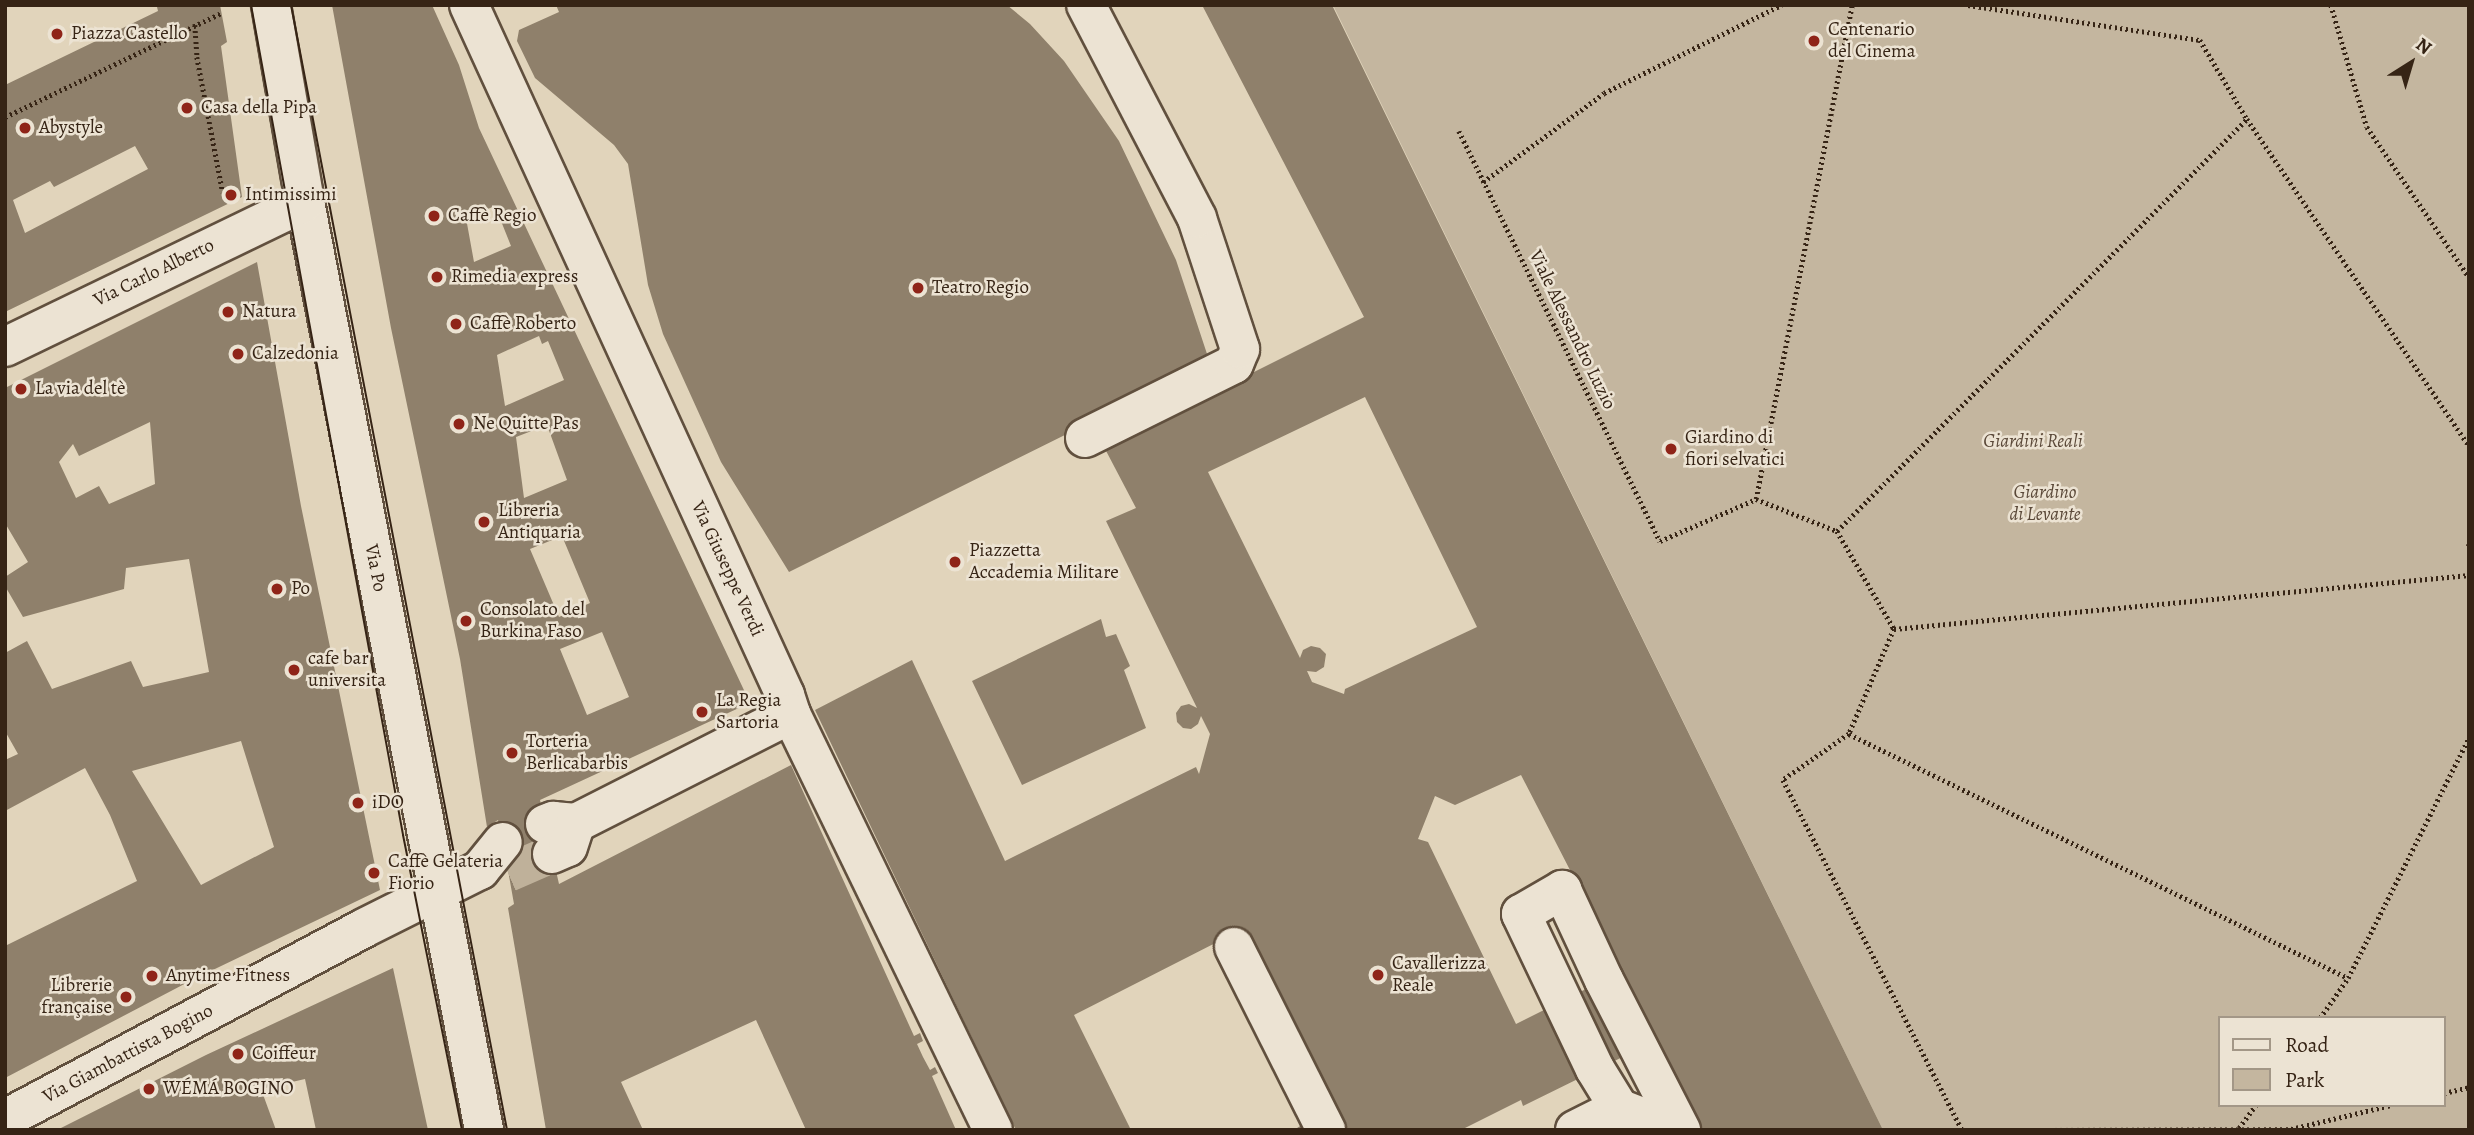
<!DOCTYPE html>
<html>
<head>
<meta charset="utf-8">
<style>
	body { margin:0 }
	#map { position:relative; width:2474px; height:1135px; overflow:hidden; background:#e1d4bb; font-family:Alegreya,serif }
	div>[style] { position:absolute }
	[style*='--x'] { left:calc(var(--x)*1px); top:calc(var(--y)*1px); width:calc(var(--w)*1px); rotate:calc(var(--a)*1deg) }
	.green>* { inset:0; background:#c4b69f }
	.building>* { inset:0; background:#8f806b }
	.minor-tunnel>* { height:38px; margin-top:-19px; transform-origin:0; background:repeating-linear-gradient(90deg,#bfb19a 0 38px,transparent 0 57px) }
	.path>* { height:4.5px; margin-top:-2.25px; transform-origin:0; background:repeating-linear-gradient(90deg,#362415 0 2px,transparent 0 5.5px) }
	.roads { filter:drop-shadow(2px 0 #61503e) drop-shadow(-2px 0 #61503e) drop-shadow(0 2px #61503e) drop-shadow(0 -2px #61503e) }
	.minor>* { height:38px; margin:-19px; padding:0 19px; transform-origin:19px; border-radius:19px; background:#ece3d3 }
	.tram>* { height:2px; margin:-1px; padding:0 1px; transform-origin:1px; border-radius:1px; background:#362415 }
	.dots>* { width:19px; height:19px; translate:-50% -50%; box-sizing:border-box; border:4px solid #ece3d3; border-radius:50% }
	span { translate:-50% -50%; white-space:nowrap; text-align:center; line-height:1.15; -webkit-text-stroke:5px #ece3d3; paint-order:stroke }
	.poi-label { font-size:19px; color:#362415 }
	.left { translate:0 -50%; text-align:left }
	.right { translate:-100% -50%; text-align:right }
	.street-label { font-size:19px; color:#362415 }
	.park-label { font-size:19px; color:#5a4838; font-style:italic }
	.frame { position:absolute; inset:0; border:7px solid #362415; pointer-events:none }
	.legend { position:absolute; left:2218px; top:1016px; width:228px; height:91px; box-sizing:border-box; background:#ece3d3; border:2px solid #a39787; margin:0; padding:9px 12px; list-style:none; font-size:21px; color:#362415 }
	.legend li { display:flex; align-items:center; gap:14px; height:35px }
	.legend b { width:35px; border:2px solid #a39787 }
	.north { position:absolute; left:2376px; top:28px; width:70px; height:70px; -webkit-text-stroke:5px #ece3d3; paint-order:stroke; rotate:37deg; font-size:19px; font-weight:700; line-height:28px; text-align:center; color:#362415 }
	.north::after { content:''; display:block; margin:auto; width:24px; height:32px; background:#362415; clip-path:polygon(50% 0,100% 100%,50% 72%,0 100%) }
</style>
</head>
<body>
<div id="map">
	<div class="green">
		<div style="clip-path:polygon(evenodd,1333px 5px,2469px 5px,2469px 1130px,1883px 1130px,1333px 5px,2220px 1018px,2444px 1018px,2444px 1105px,2220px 1105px,2220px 1018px)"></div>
	</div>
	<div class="building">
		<div style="clip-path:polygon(evenodd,160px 5px,220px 5px,227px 42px,221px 46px,242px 197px,5px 312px,5px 85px,158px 11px,157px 7px,160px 5px,135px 146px,148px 169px,25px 233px,13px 200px,50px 181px,54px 187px,135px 146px)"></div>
		<div style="clip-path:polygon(evenodd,332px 5px,432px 5px,459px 65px,479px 128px,751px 705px,741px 707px,540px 800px,559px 884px,791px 765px,914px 1036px,920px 1033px,923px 1041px,917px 1044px,923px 1057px,930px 1070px,935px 1067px,938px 1073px,932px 1076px,956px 1130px,806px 1130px,756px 1020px,621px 1082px,643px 1130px,546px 1130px,508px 908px,514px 904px,503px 842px,498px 820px,487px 827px,460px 659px,391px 328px,332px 5px,495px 206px,511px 246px,474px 262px,466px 218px,495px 206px,332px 5px,539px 336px,542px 344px,548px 341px,564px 380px,505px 406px,497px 355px,539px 336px,332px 5px,547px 425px,567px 480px,524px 498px,516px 437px,547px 425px,332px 5px,562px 536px,590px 603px,559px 617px,530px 549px,562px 536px,332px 5px,602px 632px,629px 697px,587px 715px,560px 649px,602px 632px)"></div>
		<div style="clip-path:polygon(556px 5px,1007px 5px,1030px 24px,1064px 61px,1119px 141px,1176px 260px,1210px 363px,789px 572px,721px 462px,663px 334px,648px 285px,628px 164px,614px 145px,535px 78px,517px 41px,519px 30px,559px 12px)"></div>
		<div style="clip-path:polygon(evenodd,1202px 5px,1332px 5px,1883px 1130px,1702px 1130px,1657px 1040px,1523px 1106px,1521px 1100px,1461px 1130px,1294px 1130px,1331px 1106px,1238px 927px,1235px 933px,1074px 1015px,1131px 1130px,1016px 1130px,815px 710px,912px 660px,1005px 861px,1196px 767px,1199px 774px,1210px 734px,1201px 716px,1198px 724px,1191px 729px,1183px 728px,1177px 722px,1176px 713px,1181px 706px,1189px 704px,1197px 708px,1106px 521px,1136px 508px,1104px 447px,1364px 317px,1202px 5px,1365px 397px,1477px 627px,1345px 689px,1344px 694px,1312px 682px,1307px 671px,1316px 672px,1324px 667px,1326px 654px,1320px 648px,1311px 646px,1303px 650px,1300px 658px,1208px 472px,1365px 397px,1202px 5px,1521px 775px,1622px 971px,1516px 1024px,1428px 842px,1418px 839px,1435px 796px,1455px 805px,1521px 775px)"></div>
		<div style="clip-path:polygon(evenodd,257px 262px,301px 506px,380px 890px,192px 980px,5px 1078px,5px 946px,137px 881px,110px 815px,85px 768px,5px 811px,5px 760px,18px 754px,5px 731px,5px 653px,27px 641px,52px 689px,131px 661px,143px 687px,209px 672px,189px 559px,126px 568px,124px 589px,23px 617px,5px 586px,5px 577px,28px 562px,5px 523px,5px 388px,257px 262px,150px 422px,155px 484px,109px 504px,99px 486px,76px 498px,59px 462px,73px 444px,79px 456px,150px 422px,257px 262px,241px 741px,274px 847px,201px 885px,132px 771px,241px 741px)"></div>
		<div style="clip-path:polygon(1101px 619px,1106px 637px,1116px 634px,1130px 666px,1124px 670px,1146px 728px,1022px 785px,972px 681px)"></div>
		<div style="clip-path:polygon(393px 968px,428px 1130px,316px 1130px,305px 1079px,261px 1089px,276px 1130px,57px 1130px,206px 1055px)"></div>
	</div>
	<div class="minor-tunnel">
		<div style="--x:508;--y:873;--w:48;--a:-23.4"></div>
	</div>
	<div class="path">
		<div style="--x:1968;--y:5;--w:235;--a:8.6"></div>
		<div style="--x:2200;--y:40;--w:92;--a:59.3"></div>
		<div style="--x:2247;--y:119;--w:395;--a:55.8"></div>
		<div style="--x:2331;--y:5;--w:127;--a:73.6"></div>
		<div style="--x:2367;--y:127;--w:181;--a:55.8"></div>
		<div style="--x:195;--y:25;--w:32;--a:86"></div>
		<div style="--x:197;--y:57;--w:138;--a:79.2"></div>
		<div style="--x:5;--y:117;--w:240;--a:-25.7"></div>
		<div style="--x:1459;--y:131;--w:457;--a:63.9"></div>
		<div style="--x:1660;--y:541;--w:105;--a:-23.6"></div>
		<div style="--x:1756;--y:499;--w:87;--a:21.6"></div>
		<div style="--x:1837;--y:531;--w:113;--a:59.8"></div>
		<div style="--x:1894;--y:629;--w:114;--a:113.2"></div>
		<div style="--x:1849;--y:734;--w:80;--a:145.1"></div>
		<div style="--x:1783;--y:780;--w:393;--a:62.9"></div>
		<div style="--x:1483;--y:182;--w:150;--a:-36.3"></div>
		<div style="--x:1604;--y:93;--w:198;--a:-26.4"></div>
		<div style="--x:1756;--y:499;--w:503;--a:-79"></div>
		<div style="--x:1837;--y:531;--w:581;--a:-45.14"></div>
		<div style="--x:2469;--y:544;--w:5;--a:90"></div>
		<div style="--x:1894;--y:629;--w:578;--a:-5.37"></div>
		<div style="--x:1849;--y:734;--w:555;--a:26.06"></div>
		<div style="--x:2320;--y:1018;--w:49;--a:-55"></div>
		<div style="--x:2348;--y:978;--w:270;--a:-63.3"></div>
		<div style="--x:2444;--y:1093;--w:26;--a:-13"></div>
		<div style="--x:2239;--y:1128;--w:29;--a:-54"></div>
		<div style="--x:2044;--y:1130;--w:247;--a:-0.2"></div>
		<div style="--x:2291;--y:1129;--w:104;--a:-13.4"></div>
	</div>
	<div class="roads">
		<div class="minor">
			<div style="--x:271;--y:5;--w:200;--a:80.2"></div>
			<div style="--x:305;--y:202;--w:945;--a:79.08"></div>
			<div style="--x:469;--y:5;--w:759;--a:65.39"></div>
			<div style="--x:785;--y:695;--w:20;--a:72"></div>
			<div style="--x:791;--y:714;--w:462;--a:64.1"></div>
			<div style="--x:5;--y:347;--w:333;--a:-25.8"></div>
			<div style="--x:1085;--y:438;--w:166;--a:-26.4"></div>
			<div style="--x:1234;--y:364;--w:16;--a:-68"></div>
			<div style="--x:1240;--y:349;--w:138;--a:-108.2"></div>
			<div style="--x:1197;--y:218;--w:240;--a:-117.5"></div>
			<div style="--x:545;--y:824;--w:9;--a:-21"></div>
			<div style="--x:553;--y:821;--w:23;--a:5"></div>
			<div style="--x:576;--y:823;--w:241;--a:-26.9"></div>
			<div style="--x:552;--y:854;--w:17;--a:-24"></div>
			<div style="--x:568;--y:847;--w:25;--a:-72"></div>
			<div style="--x:1234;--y:947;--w:205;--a:63.3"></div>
			<div style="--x:5;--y:1119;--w:407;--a:-28"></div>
			<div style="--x:364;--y:928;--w:130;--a:-26.6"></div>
			<div style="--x:480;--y:870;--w:36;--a:-51"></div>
			<div style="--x:1575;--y:1130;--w:49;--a:-26.6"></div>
			<div style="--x:1675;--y:1130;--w:60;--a:-158.6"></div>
			<div style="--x:1619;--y:1108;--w:46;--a:-121.6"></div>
			<div style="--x:1595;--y:1069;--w:172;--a:-115.5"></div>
			<div style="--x:1521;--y:914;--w:48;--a:-30.3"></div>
			<div style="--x:1562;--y:890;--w:99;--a:65"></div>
			<div style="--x:1604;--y:980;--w:169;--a:62.8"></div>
		</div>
	</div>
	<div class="tram">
		<div style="--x:251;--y:5;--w:844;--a:79.62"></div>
		<div style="--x:403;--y:835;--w:301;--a:78.7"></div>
		<div style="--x:291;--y:5;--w:1146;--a:79.13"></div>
	</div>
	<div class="dots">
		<div style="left:57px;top:34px;background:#8f2418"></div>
		<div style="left:1814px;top:41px;background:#8f2418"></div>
		<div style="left:187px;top:108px;background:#8f2418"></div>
		<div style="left:25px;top:128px;background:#8f2418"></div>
		<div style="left:231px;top:195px;background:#8f2418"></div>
		<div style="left:434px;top:216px;background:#8f2418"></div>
		<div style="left:437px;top:277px;background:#8f2418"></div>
		<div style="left:918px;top:288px;background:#8f2418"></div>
		<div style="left:228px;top:312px;background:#8f2418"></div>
		<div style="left:456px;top:324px;background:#8f2418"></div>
		<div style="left:238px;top:354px;background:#8f2418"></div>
		<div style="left:21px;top:389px;background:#8f2418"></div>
		<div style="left:459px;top:424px;background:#8f2418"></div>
		<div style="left:1671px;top:449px;background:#8f2418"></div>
		<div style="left:484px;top:522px;background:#8f2418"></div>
		<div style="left:955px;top:562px;background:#8f2418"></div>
		<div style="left:277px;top:589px;background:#8f2418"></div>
		<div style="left:466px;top:621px;background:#8f2418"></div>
		<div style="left:294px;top:670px;background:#8f2418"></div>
		<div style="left:702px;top:712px;background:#8f2418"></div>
		<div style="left:512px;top:753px;background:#8f2418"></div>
		<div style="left:358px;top:803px;background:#8f2418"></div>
		<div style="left:374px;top:873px;background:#8f2418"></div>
		<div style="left:1378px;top:975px;background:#8f2418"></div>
		<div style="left:152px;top:976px;background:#8f2418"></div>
		<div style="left:126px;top:997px;background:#8f2418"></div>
		<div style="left:238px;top:1054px;background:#8f2418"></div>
		<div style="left:149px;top:1089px;background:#8f2418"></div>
	</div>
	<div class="poi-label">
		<span class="left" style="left:1828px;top:41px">Centenario<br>del Cinema</span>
		<span class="left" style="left:71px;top:34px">Piazza Castello</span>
		<span class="left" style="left:201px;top:108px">Casa della Pipa</span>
		<span class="left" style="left:39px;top:128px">Abystyle</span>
		<span class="left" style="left:245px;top:195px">Intimissimi</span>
		<span class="left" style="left:448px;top:216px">Caffè Regio</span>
		<span class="left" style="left:451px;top:277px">Rimedia express</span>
		<span class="left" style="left:932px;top:288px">Teatro Regio</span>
		<span class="left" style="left:242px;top:312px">Natura</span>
		<span class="left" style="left:470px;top:324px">Caffè Roberto</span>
		<span class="left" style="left:252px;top:354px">Calzedonia</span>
		<span class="left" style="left:35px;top:389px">La via del tè</span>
		<span class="left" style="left:473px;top:424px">Ne Quitte Pas</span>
		<span class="left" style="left:1685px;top:449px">Giardino di<br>fiori selvatici</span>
		<span class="left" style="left:498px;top:522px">Libreria<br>Antiquaria</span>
		<span class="left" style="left:969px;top:562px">Piazzetta<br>Accademia Militare</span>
		<span class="left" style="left:291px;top:589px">Po</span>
		<span class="left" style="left:480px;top:621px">Consolato del<br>Burkina Faso</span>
		<span class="left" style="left:308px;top:670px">cafe bar<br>universita</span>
		<span class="left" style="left:716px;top:712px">La Regia<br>Sartoria</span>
		<span class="left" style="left:526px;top:753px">Torteria<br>Berlicabarbis</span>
		<span class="left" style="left:372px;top:803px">iDO</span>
		<span class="left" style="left:388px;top:873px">Caffè Gelateria<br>Fiorio</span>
		<span class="left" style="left:1392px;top:975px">Cavallerizza<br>Reale</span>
		<span class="left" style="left:166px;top:976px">Anytime Fitness</span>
		<span class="right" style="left:112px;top:997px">Librerie<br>française</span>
		<span class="left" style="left:252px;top:1054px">Coiffeur</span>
		<span class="left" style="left:163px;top:1089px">WÉMÁ BOGINO</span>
	</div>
	<div class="street-label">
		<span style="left:154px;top:273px;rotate:-26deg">Via Carlo Alberto</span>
		<span style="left:1572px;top:330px;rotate:64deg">Viale Alessandro Luzio</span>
		<span style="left:375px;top:568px;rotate:79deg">Via Po</span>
		<span style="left:727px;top:569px;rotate:65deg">Via Giuseppe Verdi</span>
		<span style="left:128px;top:1054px;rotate:-28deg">Via Giambattista Bogino</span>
	</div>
	<div class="park-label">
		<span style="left:2033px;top:442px">Giardini Reali</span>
		<span style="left:2045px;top:504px">Giardino<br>di Levante</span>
	</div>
	<div class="frame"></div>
	<ul class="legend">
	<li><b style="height:9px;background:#ece3d3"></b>Road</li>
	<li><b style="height:19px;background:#c4b69f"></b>Park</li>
	</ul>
	<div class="north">N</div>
</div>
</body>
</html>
